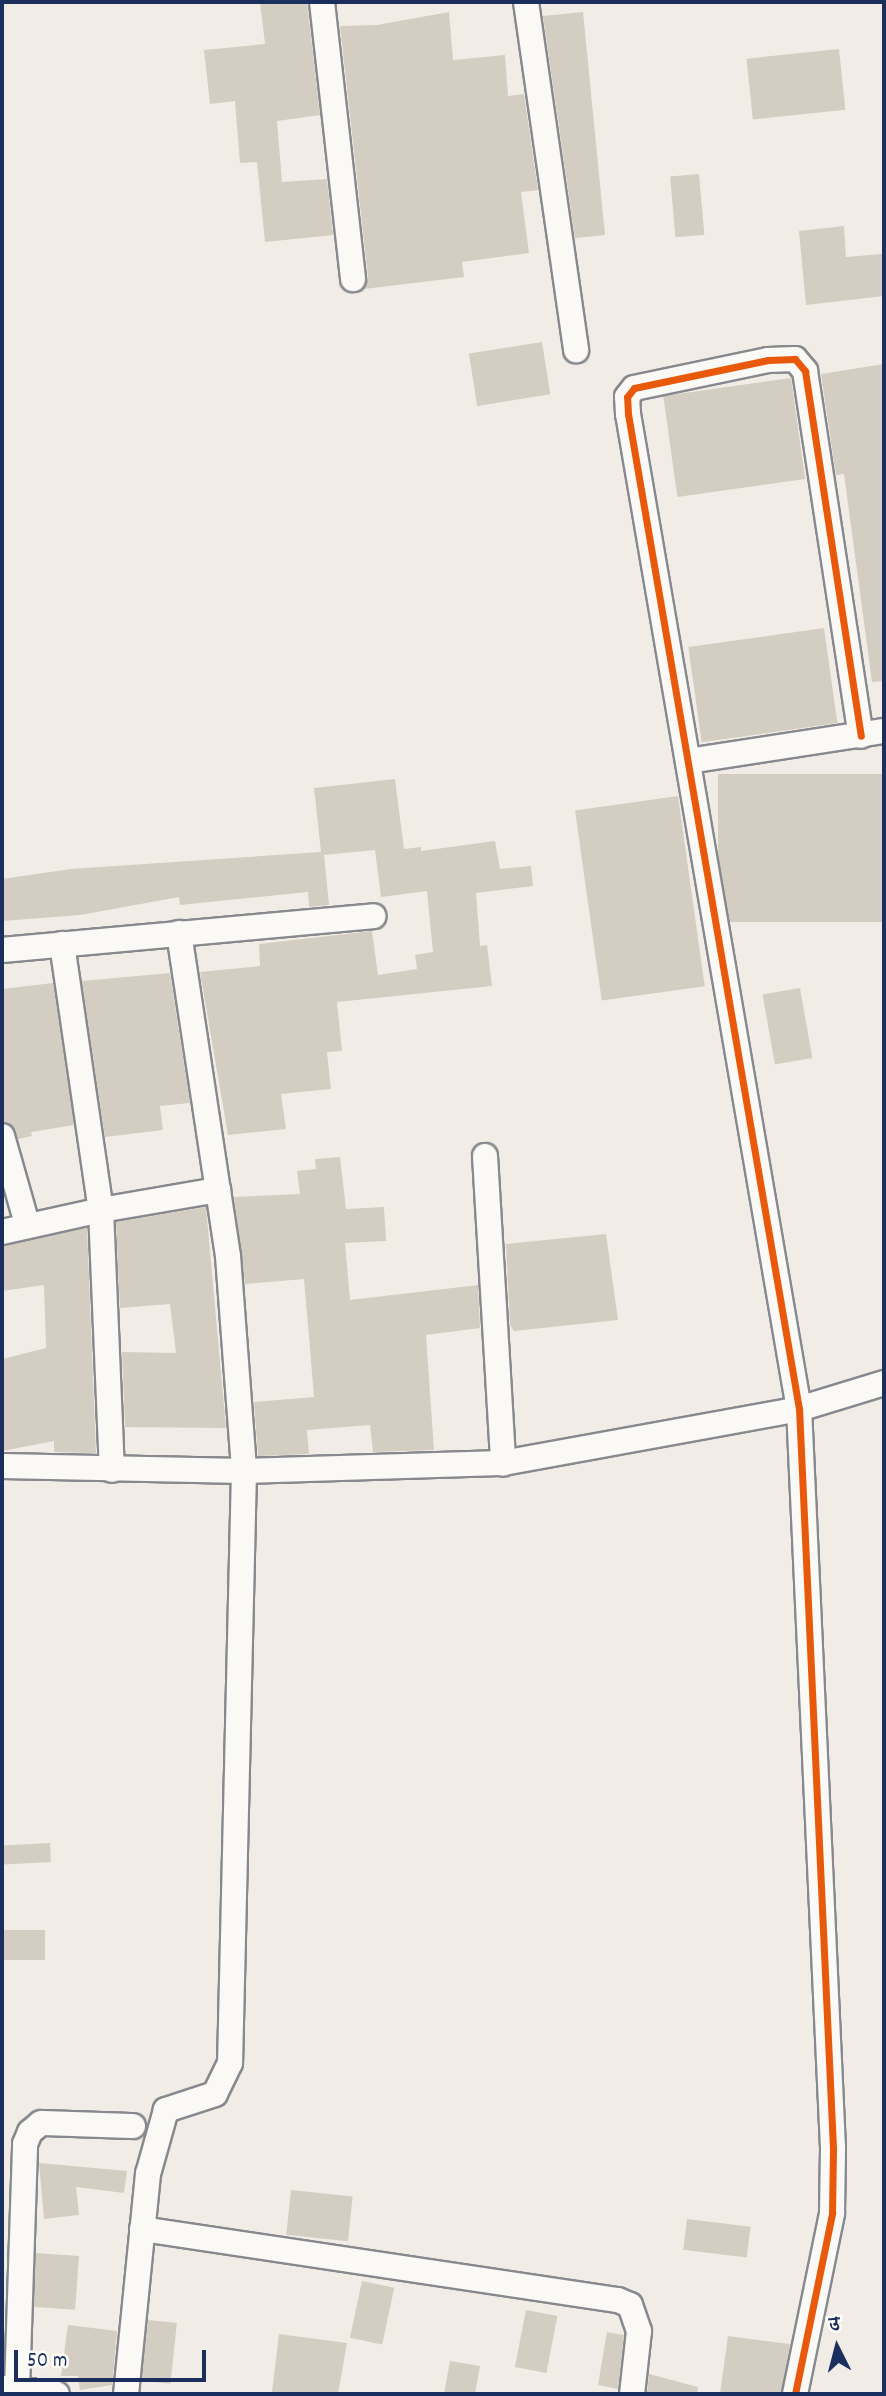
<!DOCTYPE html>
<html>
<head>
<meta charset="utf-8">
<style>
	body { margin:0 }
	#map { position:relative; width:886px; height:2396px; overflow:hidden; background:#f1ede6; font-family:Dekko,"Playpen Sans Deva",sans-serif }
	div>[style] { position:absolute }
	[style*='--x'] { left:calc(var(--x)*1px); top:calc(var(--y)*1px); width:calc(var(--w)*1px); rotate:calc(var(--a)*1deg) }
	.building>* { inset:0; background:#d4cdc1; transform-origin:0 0 }
	.roads { filter:drop-shadow(2px 0 #87898f) drop-shadow(-2px 0 #87898f) drop-shadow(0 2px #87898f) drop-shadow(0 -2px #87898f) }
	.street>* { height:24px; margin:-12px; padding:0 12px; transform-origin:12px; border-radius:12px; background:#faf9f6 }
	.cycleway>* { height:7px; margin:-3.5px; padding:0 3.5px; transform-origin:3.5px; border-radius:3.5px; background:#e8590c }
	span { translate:-50% -50%; white-space:nowrap; text-align:center; line-height:1.15; -webkit-text-stroke:6px #fdfcf7; paint-order:stroke }
	.frame { position:absolute; inset:0; border:4px solid #1b2f5e; pointer-events:none }
	.north { position:absolute; left:802px; top:2312px; width:70px; height:70px; -webkit-text-stroke:5px #fdfcf7; paint-order:stroke; rotate:354deg; font-size:19px; font-weight:700; line-height:28px; text-align:center; color:#1b2f5e }
	.north::after { content:''; display:block; margin:auto; width:24px; height:32px; background:#1b2f5e; clip-path:polygon(50% 0,100% 100%,50% 72%,0 100%) }
	.scale { position:absolute; left:14px; top:2350px; width:192px; height:32px; box-sizing:border-box; border:4px solid #1b2f5e; border-top:0; padding-left:9px; font-size:21px; line-height:24px; white-space:nowrap; color:#1b2f5e; -webkit-text-stroke:5px #fdfcf7; paint-order:stroke }
</style>
</head>
<body>
<div id="map">
	<div class="building">
		<div style="clip-path:polygon(260px 2px,307px 2px,320px 115px,277px 121px,282px 182px,327px 179px,333px 235px,265px 242px,257px 162px,240px 163px,235px 101px,210px 104px,204px 50px,265px 44px)"></div>
		<div style="clip-path:polygon(449px 12px,453px 60px,505px 55px,508px 96px,524px 94px,538px 190px,521px 192px,529px 253px,462px 262px,464px 277px,364px 289px,368px 277px,340px 26px,377px 25px)"></div>
		<div style="clip-path:polygon(583px 12px,605px 235px,575px 238px,543px 16px)"></div>
		<div style="left:839px;top:49px;width:61px;height:93px;rotate:84deg"></div>
		<div style="left:699px;top:174px;width:61px;height:29px;rotate:85deg"></div>
		<div style="clip-path:polygon(844px 226px,846px 257px,882px 254px,884px 296px,806px 305px,799px 231px)"></div>
		<div style="left:542px;top:342px;width:53px;height:74px;rotate:81deg"></div>
		<div style="clip-path:polygon(884px 364px,884px 681px,872px 682px,844px 474px,836px 475px,821px 374px)"></div>
		<div style="left:791px;top:378px;width:102px;height:129px;rotate:82deg"></div>
		<div style="left:824px;top:628px;width:96px;height:137px;rotate:82deg"></div>
		<div style="left:884px;top:774px;width:148px;height:166px;rotate:90deg"></div>
		<div style="clip-path:polygon(395px 779px,404px 849px,421px 847px,421px 851px,495px 841px,500px 869px,531px 866px,533px 886px,476px 893px,480px 946px,487px 945px,492px 986px,337px 1002px,342px 1051px,327px 1052px,331px 1089px,281px 1094px,286px 1129px,228px 1135px,200px 972px,260px 966px,259px 944px,372px 931px,378px 975px,417px 969px,415px 955px,433px 952px,427px 891px,381px 897px,375px 850px,324px 855px,329px 905px,309px 907px,308px 892px,180px 905px,179px 897px,80px 915px,2px 921px,2px 879px,71px 869px,321px 852px,314px 788px)"></div>
		<div style="left:678px;top:796px;width:192px;height:104px;rotate:82deg"></div>
		<div style="clip-path:polygon(170px 973px,190px 1103px,160px 1106px,163px 1130px,105px 1137px,82px 981px)"></div>
		<div style="clip-path:polygon(53px 983px,74px 1125px,31px 1132px,32px 1136px,18px 1139px,13px 1126px,2px 1122px,2px 989px)"></div>
		<div style="left:800px;top:988px;width:71px;height:38px;rotate:80deg"></div>
		<div style="clip-path:polygon(340px 1157px,346px 1209px,384px 1207px,386px 1241px,345px 1243px,350px 1300px,478px 1285px,480px 1328px,426px 1335px,434px 1450px,373px 1452px,370px 1425px,307px 1430px,309px 1454px,258px 1456px,254px 1402px,314px 1397px,309px 1337px,304px 1279px,245px 1284px,234px 1197px,300px 1194px,297px 1171px,316px 1169px,315px 1159px)"></div>
		<div style="clip-path:polygon(206px 1207px,226px 1428px,125px 1427px,122px 1352px,176px 1353px,170px 1304px,120px 1308px,116px 1222px)"></div>
		<div style="clip-path:polygon(87px 1228px,96px 1453px,54px 1452px,54px 1441px,2px 1451px,2px 1359px,46px 1348px,44px 1285px,2px 1291px,2px 1246px)"></div>
		<div style="clip-path:polygon(606px 1234px,618px 1320px,514px 1331px,510px 1325px,506px 1244px)"></div>
		<div style="left:50px;top:1843px;width:19px;height:48px;rotate:87deg"></div>
		<div style="left:2px;top:1930px;width:43px;height:30px"></div>
		<div style="clip-path:polygon(39px 2163px,127px 2171px,124px 2193px,76px 2187px,79px 2215px,44px 2219px)"></div>
		<div style="left:291px;top:2190px;width:62px;height:45px;rotate:6deg"></div>
		<div style="left:687px;top:2219px;width:64px;height:31px;rotate:7deg"></div>
		<div style="left:36px;top:2253px;width:43px;height:54px;rotate:4deg"></div>
		<div style="left:362px;top:2281px;width:33px;height:58px;rotate:12deg"></div>
		<div style="left:526px;top:2310px;width:32px;height:58px;rotate:11deg"></div>
		<div style="left:148px;top:2320px;width:29px;height:61px;rotate:6deg"></div>
		<div style="clip-path:polygon(68px 2325px,117px 2331px,112px 2385px,80px 2390px,78px 2376px,61px 2376px)"></div>
		<div style="clip-path:polygon(607px 2332px,624px 2335px,618px 2389px,598px 2385px)"></div>
		<div style="clip-path:polygon(279px 2334px,347px 2343px,338px 2394px,272px 2392px)"></div>
		<div style="clip-path:polygon(728px 2336px,790px 2344px,781px 2394px,720px 2394px)"></div>
		<div style="clip-path:polygon(450px 2361px,480px 2366px,475px 2394px,444px 2394px)"></div>
		<div style="clip-path:polygon(649px 2374px,698px 2387px,697px 2394px,647px 2394px)"></div>
	</div>
	<div class="roads">
		<div class="street">
			<div style="--x:322;--y:2;--w:279;--a:83.6"></div>
			<div style="--x:526;--y:2;--w:352;--a:81.8"></div>
			<div style="--x:688;--y:761;--w:198;--a:-8.7"></div>
			<div style="--x:179;--y:933;--w:260;--a:81.4"></div>
			<div style="--x:62;--y:944;--w:269;--a:81.7"></div>
			<div style="--x:101;--y:1210;--w:119;--a:-9.7"></div>
			<div style="--x:218;--y:1190;--w:67;--a:81.4"></div>
			<div style="--x:228;--y:1256;--w:216;--a:85.7"></div>
			<div style="--x:244;--y:1471;--w:592;--a:91.35"></div>
			<div style="--x:230;--y:2063;--w:34;--a:116"></div>
			<div style="--x:215;--y:2094;--w:52;--a:161.9"></div>
			<div style="--x:166;--y:2110;--w:66;--a:105.7"></div>
			<div style="--x:148;--y:2174;--w:221;--a:95.7"></div>
			<div style="--x:2;--y:950;--w:373;--a:-5.2"></div>
			<div style="--x:2;--y:1136;--w:91;--a:74.1"></div>
			<div style="--x:485;--y:1156;--w:308;--a:86.6"></div>
			<div style="--x:2;--y:1232;--w:101;--a:-12.5"></div>
			<div style="--x:101;--y:1210;--w:260;--a:87.6"></div>
			<div style="--x:2;--y:1466;--w:242;--a:1.2"></div>
			<div style="--x:244;--y:1471;--w:259;--a:-1.8"></div>
			<div style="--x:503;--y:1463;--w:301;--a:-10.3"></div>
			<div style="--x:799;--y:1409;--w:89;--a:-17"></div>
			<div style="--x:142;--y:2229;--w:481;--a:8.5"></div>
			<div style="--x:618;--y:2300;--w:13;--a:23"></div>
			<div style="--x:630;--y:2305;--w:28;--a:71"></div>
			<div style="--x:639;--y:2331;--w:63;--a:96.3"></div>
			<div style="--x:2;--y:2388;--w:55;--a:6.2"></div>
			<div style="--x:17;--y:2389;--w:245;--a:-88.1"></div>
			<div style="--x:25;--y:2144;--w:13;--a:-67"></div>
			<div style="--x:30;--y:2132;--w:14;--a:-39"></div>
			<div style="--x:41;--y:2123;--w:92;--a:1.9"></div>
			<div style="--x:795;--y:2394;--w:185;--a:-78.4"></div>
			<div style="--x:832;--y:2213;--w:65;--a:-89.1"></div>
			<div style="--x:833;--y:2148;--w:740;--a:-92.63"></div>
			<div style="--x:799;--y:1409;--w:1010;--a:-99.75"></div>
			<div style="--x:628;--y:414;--w:17;--a:-93"></div>
			<div style="--x:627;--y:397;--w:11;--a:-52"></div>
			<div style="--x:634;--y:388;--w:137;--a:-11.8"></div>
			<div style="--x:768;--y:360;--w:27;--a:-2"></div>
			<div style="--x:795;--y:359;--w:16;--a:50"></div>
			<div style="--x:805;--y:371;--w:369;--a:81.3"></div>
		</div>
	</div>
	<div class="cycleway">
		<div style="--x:795;--y:2394;--w:185;--a:-78.4"></div>
		<div style="--x:832;--y:2213;--w:65;--a:-89.1"></div>
		<div style="--x:833;--y:2148;--w:740;--a:-92.63"></div>
		<div style="--x:799;--y:1409;--w:1010;--a:-99.75"></div>
		<div style="--x:628;--y:414;--w:17;--a:-93"></div>
		<div style="--x:627;--y:397;--w:11;--a:-52"></div>
		<div style="--x:634;--y:388;--w:137;--a:-11.8"></div>
		<div style="--x:768;--y:360;--w:27;--a:-2"></div>
		<div style="--x:795;--y:359;--w:16;--a:50"></div>
		<div style="--x:805;--y:371;--w:369;--a:81.3"></div>
	</div>
	<div class="frame"></div>
	<div class="north">उ</div>
	<div class="scale">50 m</div>
</div>
</body>
</html>
